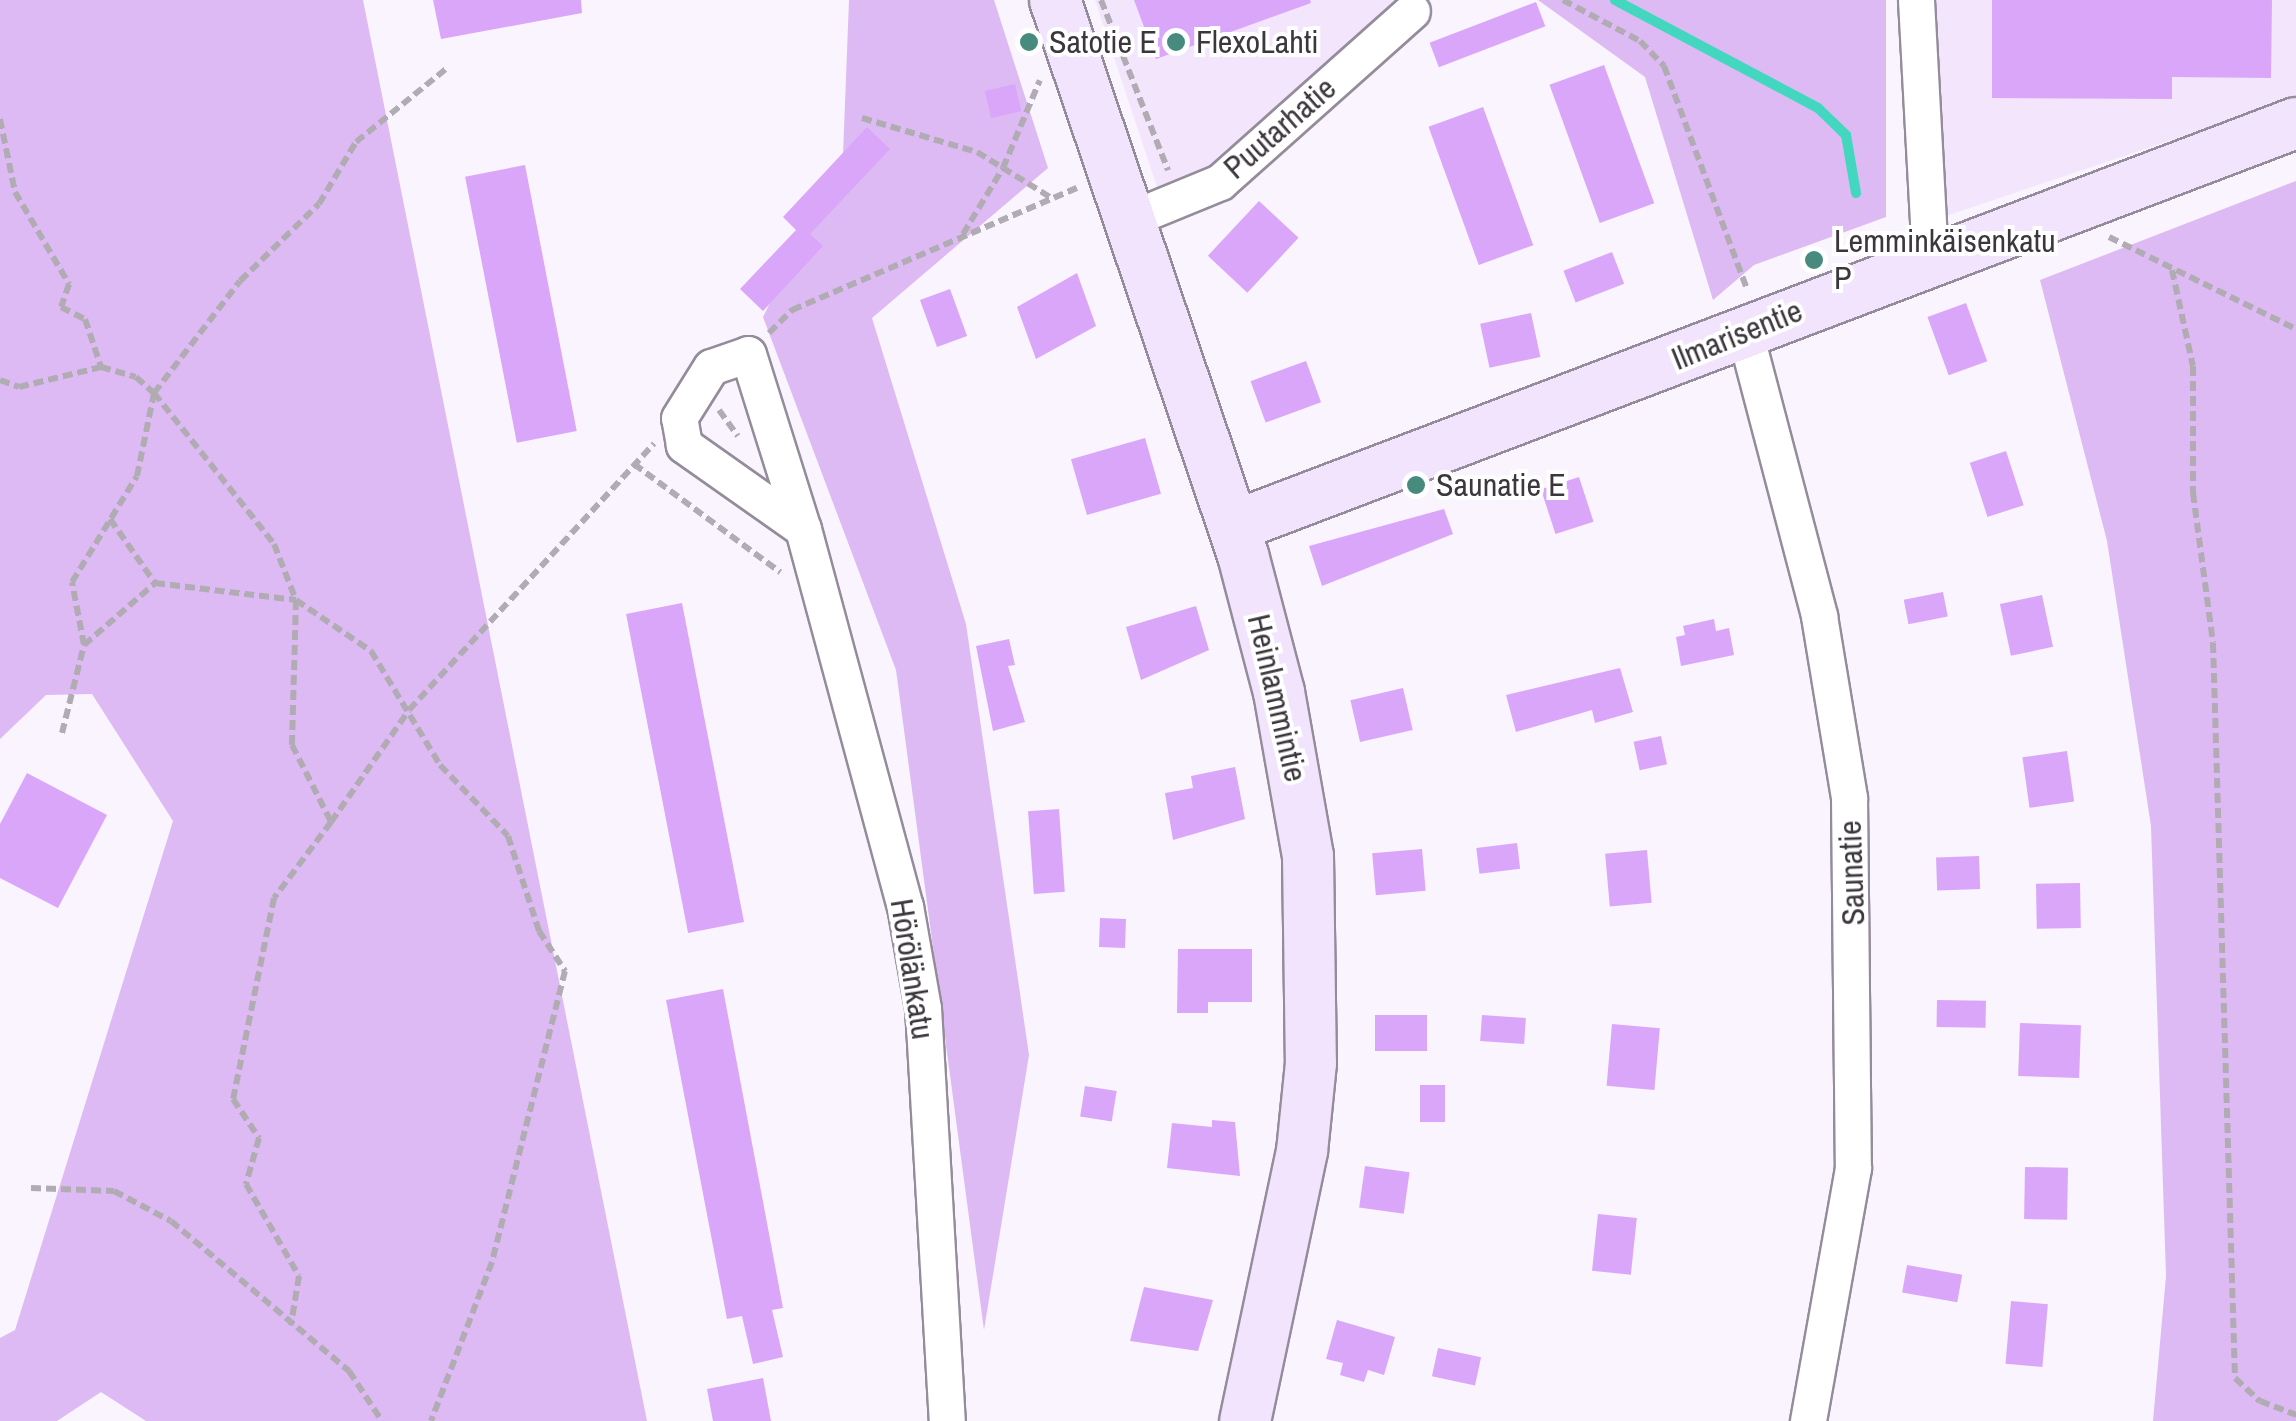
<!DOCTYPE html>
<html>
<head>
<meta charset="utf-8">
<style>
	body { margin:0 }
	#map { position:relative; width:2296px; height:1421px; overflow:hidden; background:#faf4fe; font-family:"Archivo Narrow",sans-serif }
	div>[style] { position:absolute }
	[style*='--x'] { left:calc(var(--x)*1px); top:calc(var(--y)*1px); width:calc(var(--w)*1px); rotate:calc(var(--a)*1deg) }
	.built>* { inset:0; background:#f2e5fc }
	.green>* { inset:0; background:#ddbaf4 }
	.stream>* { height:10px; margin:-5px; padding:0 5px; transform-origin:5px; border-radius:5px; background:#43d7c0 }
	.building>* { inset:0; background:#daa6fa; transform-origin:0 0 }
	.path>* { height:6px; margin-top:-3px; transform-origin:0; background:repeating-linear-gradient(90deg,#b1acb4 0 10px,transparent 0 15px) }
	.roads { filter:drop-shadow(2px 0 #958c9b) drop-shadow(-2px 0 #958c9b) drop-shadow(0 2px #958c9b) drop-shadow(0 -2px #958c9b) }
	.street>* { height:35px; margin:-17.5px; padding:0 17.5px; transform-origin:17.5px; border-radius:17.5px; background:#fff }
	.secondary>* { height:50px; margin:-25px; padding:0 25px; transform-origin:25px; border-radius:25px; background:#f3e4fd }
	.dots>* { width:28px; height:28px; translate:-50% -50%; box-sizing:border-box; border:5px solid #fff; border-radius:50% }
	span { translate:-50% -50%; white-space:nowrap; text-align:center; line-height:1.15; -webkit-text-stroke:8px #fff; paint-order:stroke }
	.poi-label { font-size:32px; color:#3b373d }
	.left { translate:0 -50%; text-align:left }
	.street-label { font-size:32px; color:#3b373d }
</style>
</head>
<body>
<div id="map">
	<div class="built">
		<div style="clip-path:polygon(1095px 0,1398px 0,1211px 171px,1158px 190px)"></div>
		<div style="clip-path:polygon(1933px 0,2296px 0,2296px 98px,1937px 219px)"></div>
	</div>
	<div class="green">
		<div style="clip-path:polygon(0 0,363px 0,647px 1421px,146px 1421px,101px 1392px,57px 1421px,0 1421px,0 1338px,15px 1330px,173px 821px,92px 694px,46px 695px,0 739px)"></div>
		<div style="clip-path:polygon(849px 0,994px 0,1048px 168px,872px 318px,966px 624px,1029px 1055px,984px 1330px,896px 670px,763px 317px,843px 155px)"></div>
		<div style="clip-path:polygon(1538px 0,1886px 0,1886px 217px,1754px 265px,1713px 300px,1645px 77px)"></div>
		<div style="clip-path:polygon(2296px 181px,2296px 1421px,2153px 1421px,2166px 1276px,2151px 826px,2107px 541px,2040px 280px)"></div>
	</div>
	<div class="stream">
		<div style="--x:1615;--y:0;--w:230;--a:28"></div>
		<div style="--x:1818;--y:108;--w:39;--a:44"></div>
		<div style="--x:1846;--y:135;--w:59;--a:80.2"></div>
	</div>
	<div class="building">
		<div style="clip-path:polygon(433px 0,581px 0,582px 13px,441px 39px)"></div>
		<div style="clip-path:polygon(1134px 0,1310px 0,1311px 3px,1156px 59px)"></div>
		<div style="clip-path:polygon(1992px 0,2272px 0,2271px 78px,2172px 77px,2172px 99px,1992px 98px)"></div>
		<div style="left:1536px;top:2px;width:26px;height:114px;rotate:69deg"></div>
		<div style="left:1604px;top:65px;width:147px;height:58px;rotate:70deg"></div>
		<div style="left:1015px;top:84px;width:28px;height:31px;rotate:77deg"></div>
		<div style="left:1483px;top:107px;width:147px;height:58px;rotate:70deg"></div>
		<div style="clip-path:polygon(867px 127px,890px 149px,810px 234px,823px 246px,763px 311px,740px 289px,796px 230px,783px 217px)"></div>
		<div style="left:525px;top:165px;width:271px;height:61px;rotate:79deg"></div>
		<div style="left:1259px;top:201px;width:54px;height:75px;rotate:43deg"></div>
		<div style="left:1612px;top:252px;width:34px;height:52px;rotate:69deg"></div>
		<div style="clip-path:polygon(1077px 273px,1096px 326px,1036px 359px,1017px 307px)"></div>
		<div style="left:950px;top:289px;width:50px;height:32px;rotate:70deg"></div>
		<div style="left:1966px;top:303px;width:62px;height:41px;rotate:70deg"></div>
		<div style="left:1531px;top:313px;width:45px;height:52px;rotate:78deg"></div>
		<div style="left:1306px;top:361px;width:44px;height:59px;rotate:70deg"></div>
		<div style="left:1145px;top:438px;width:58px;height:77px;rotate:74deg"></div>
		<div style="left:2006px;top:451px;width:57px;height:38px;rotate:72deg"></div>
		<div style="left:1579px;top:477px;width:47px;height:40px;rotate:72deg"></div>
		<div style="clip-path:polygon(1444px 509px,1453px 534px,1322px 586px,1309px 546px)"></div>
		<div style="left:1943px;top:592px;width:25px;height:40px;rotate:79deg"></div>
		<div style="left:2042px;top:595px;width:53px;height:43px;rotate:78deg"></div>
		<div style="left:682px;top:603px;width:325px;height:57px;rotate:79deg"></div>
		<div style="clip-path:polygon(1196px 606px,1209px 650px,1141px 680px,1126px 627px)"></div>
		<div style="clip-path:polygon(1714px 619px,1716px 631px,1729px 628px,1734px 655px,1681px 666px,1676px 637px,1685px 635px,1683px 626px)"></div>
		<div style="clip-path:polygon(1009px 639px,1015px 665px,1008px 666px,1025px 722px,993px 731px,976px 646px)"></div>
		<div style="clip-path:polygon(1620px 668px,1633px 712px,1595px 723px,1592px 710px,1516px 732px,1506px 695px)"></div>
		<div style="left:1403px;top:688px;width:43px;height:54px;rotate:77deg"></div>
		<div style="left:1661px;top:736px;width:29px;height:28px;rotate:78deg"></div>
		<div style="left:2067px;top:751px;width:51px;height:45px;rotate:82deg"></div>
		<div style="clip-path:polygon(1235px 767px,1245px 819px,1173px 840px,1165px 793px,1193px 788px,1191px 776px)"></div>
		<div style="clip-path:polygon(27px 773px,107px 815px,58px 908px,0 878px,0 824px)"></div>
		<div style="left:1059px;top:809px;width:83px;height:31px;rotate:86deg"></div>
		<div style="left:1517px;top:843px;width:26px;height:41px;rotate:83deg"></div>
		<div style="left:1422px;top:849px;width:42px;height:50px;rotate:85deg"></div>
		<div style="left:1647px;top:850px;width:53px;height:42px;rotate:85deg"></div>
		<div style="left:1979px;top:856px;width:33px;height:43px;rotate:88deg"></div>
		<div style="left:2080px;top:883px;width:45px;height:44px;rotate:89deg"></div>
		<div style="left:1100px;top:918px;width:26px;height:29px;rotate:2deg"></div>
		<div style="clip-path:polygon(1178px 949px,1252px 949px,1252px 1002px,1208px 1002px,1208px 1013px,1177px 1013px)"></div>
		<div style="clip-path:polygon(723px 989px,783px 1308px,772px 1310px,783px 1357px,753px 1364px,742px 1316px,727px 1319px,666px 1000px)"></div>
		<div style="left:1937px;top:1000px;width:49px;height:27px;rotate:1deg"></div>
		<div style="left:1375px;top:1015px;width:52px;height:36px"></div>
		<div style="left:1482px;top:1015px;width:44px;height:26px;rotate:4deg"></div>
		<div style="left:2020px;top:1023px;width:61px;height:53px;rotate:2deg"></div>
		<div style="left:1612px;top:1024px;width:48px;height:62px;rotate:5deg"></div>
		<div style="left:1445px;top:1085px;width:37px;height:25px;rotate:90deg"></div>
		<div style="left:1085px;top:1086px;width:32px;height:31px;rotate:9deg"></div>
		<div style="clip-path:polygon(1212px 1120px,1235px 1122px,1240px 1176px,1167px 1168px,1172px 1123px,1212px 1127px)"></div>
		<div style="left:1365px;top:1166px;width:45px;height:42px;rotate:8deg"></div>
		<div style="left:2025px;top:1167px;width:43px;height:52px;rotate:1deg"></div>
		<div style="left:1598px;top:1214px;width:39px;height:57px;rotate:6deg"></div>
		<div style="left:1907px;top:1265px;width:56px;height:28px;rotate:10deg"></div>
		<div style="clip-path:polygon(1144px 1287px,1213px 1300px,1198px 1351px,1130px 1341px)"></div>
		<div style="left:2011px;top:1301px;width:37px;height:63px;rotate:5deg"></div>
		<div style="clip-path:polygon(1337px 1320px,1395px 1337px,1384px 1375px,1368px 1370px,1364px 1382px,1340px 1375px,1343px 1363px,1326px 1359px)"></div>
		<div style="left:1438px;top:1348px;width:44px;height:29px;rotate:12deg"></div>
		<div style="clip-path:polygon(763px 1378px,771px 1421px,713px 1421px,707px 1389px)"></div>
	</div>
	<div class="path">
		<div style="--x:1101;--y:0;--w:183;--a:68.5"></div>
		<div style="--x:1563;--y:0;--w:87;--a:28"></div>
		<div style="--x:1640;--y:41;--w:35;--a:46"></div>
		<div style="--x:1664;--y:66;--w:238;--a:69.6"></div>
		<div style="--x:862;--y:118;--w:120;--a:16.5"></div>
		<div style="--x:977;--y:152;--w:89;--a:31.7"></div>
		<div style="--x:0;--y:119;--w:75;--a:78.4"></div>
		<div style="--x:15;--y:192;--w:107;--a:59.6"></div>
		<div style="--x:69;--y:284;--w:24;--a:109"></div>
		<div style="--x:61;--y:307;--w:27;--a:27"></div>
		<div style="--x:85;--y:319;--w:51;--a:71.6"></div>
		<div style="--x:963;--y:234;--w:77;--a:-58.8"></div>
		<div style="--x:1003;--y:168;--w:95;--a:-67.2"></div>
		<div style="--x:2109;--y:237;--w:208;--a:26.2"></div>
		<div style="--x:2172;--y:270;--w:98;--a:77.7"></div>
		<div style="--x:2193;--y:366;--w:127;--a:90"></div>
		<div style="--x:2193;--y:493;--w:151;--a:82.4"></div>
		<div style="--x:2213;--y:643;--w:735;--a:88.29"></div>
		<div style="--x:2235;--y:1378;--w:34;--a:43"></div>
		<div style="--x:2260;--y:1401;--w:39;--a:21"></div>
		<div style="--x:769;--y:333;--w:33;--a:-45"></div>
		<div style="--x:792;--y:310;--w:310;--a:-23.2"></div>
		<div style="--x:0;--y:380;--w:20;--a:20"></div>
		<div style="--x:19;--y:387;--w:84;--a:-13.7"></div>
		<div style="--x:101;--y:367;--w:36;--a:16"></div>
		<div style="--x:136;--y:377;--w:24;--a:42"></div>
		<div style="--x:154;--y:393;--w:193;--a:51.5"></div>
		<div style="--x:274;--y:544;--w:60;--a:68.6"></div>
		<div style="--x:296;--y:600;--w:91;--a:34.2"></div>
		<div style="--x:371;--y:651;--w:133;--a:58.8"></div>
		<div style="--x:440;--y:765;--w:98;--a:46.2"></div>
		<div style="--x:508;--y:836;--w:100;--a:71.9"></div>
		<div style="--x:539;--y:931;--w:48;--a:57"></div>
		<div style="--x:565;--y:971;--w:300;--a:104.1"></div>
		<div style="--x:492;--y:1262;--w:170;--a:111"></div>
		<div style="--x:719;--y:410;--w:32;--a:54"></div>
		<div style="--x:634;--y:464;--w:182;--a:36.5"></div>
		<div style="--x:110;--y:519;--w:78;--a:54.9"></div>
		<div style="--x:84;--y:645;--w:94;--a:-41.1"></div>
		<div style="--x:155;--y:583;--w:142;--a:6.9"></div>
		<div style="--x:296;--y:600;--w:145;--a:91.6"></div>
		<div style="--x:292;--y:745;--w:86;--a:63.1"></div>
		<div style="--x:331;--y:822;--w:95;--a:126.9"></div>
		<div style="--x:274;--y:898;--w:205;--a:101.5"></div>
		<div style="--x:233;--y:1099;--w:47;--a:56.3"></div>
		<div style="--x:259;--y:1138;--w:48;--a:105.8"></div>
		<div style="--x:246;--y:1184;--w:106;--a:60.1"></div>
		<div style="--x:299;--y:1276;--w:50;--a:99.3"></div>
		<div style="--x:62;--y:733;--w:91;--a:-76"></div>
		<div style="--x:84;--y:645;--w:64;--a:-100.8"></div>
		<div style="--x:72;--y:582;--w:124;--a:-58.5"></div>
		<div style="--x:137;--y:476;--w:85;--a:-78.4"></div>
		<div style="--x:154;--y:393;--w:141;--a:-52.5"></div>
		<div style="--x:240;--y:281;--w:110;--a:-44.3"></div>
		<div style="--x:319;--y:204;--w:72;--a:-59.2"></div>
		<div style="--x:356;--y:142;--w:117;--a:-39.1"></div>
		<div style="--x:331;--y:822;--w:136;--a:-55.1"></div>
		<div style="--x:409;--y:710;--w:362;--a:-47.4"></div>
		<div style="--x:31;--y:1188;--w:83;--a:2.1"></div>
		<div style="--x:114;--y:1191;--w:64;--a:27.8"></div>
		<div style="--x:171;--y:1221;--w:233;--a:40.1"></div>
		<div style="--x:349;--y:1371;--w:60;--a:56.6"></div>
	</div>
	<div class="roads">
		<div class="street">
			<div style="--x:1916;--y:0;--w:260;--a:86.9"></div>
			<div style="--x:1130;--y:219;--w:97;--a:-22.3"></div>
			<div style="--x:1220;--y:182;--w:257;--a:-41.7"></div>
			<div style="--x:1745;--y:333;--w:293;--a:75.3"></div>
			<div style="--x:1819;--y:616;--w:184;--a:80.6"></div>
			<div style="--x:1849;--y:798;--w:370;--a:89.4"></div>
			<div style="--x:1853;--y:1168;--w:257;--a:100.1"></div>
			<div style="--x:803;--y:529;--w:146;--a:-144.8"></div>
			<div style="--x:684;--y:445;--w:27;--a:-100"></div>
			<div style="--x:679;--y:418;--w:60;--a:-57.9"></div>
			<div style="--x:711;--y:367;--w:39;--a:-19"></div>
			<div style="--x:748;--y:354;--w:183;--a:72.6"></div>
			<div style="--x:803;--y:529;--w:391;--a:74.9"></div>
			<div style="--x:905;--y:906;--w:104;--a:80"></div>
			<div style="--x:923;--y:1008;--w:414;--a:86.7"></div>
		</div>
		<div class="secondary">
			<div style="--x:1055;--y:0;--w:586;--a:71.29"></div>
			<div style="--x:1243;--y:555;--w:142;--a:75.3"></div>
			<div style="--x:1279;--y:692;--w:167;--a:80"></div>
			<div style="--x:1308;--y:856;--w:207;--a:89.2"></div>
			<div style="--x:1311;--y:1063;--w:88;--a:95.8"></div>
			<div style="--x:1302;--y:1151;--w:276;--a:101.9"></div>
			<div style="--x:1235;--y:526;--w:1135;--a:-20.8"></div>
		</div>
	</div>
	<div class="dots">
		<div style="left:1029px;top:42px;background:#478a7e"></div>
		<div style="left:1176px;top:42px;background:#478a7e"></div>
		<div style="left:1814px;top:260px;background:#478a7e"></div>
		<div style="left:1416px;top:485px;background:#478a7e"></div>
	</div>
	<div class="poi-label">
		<span class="left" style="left:1049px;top:42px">Satotie E</span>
		<span class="left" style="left:1196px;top:42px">FlexoLahti</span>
		<span class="left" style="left:1834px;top:260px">Lemminkäisenkatu<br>P</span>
		<span class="left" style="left:1436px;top:485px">Saunatie E</span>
	</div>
	<div class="street-label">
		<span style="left:1280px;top:128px;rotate:-41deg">Puutarhatie</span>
		<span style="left:1737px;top:335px;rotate:-22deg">Ilmarisentie</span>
		<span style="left:1277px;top:698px;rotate:77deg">Heinlammintie</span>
		<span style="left:1852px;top:873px;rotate:-92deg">Saunatie</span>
		<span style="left:912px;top:969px;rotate:81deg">Hörölänkatu</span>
	</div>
</div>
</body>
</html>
